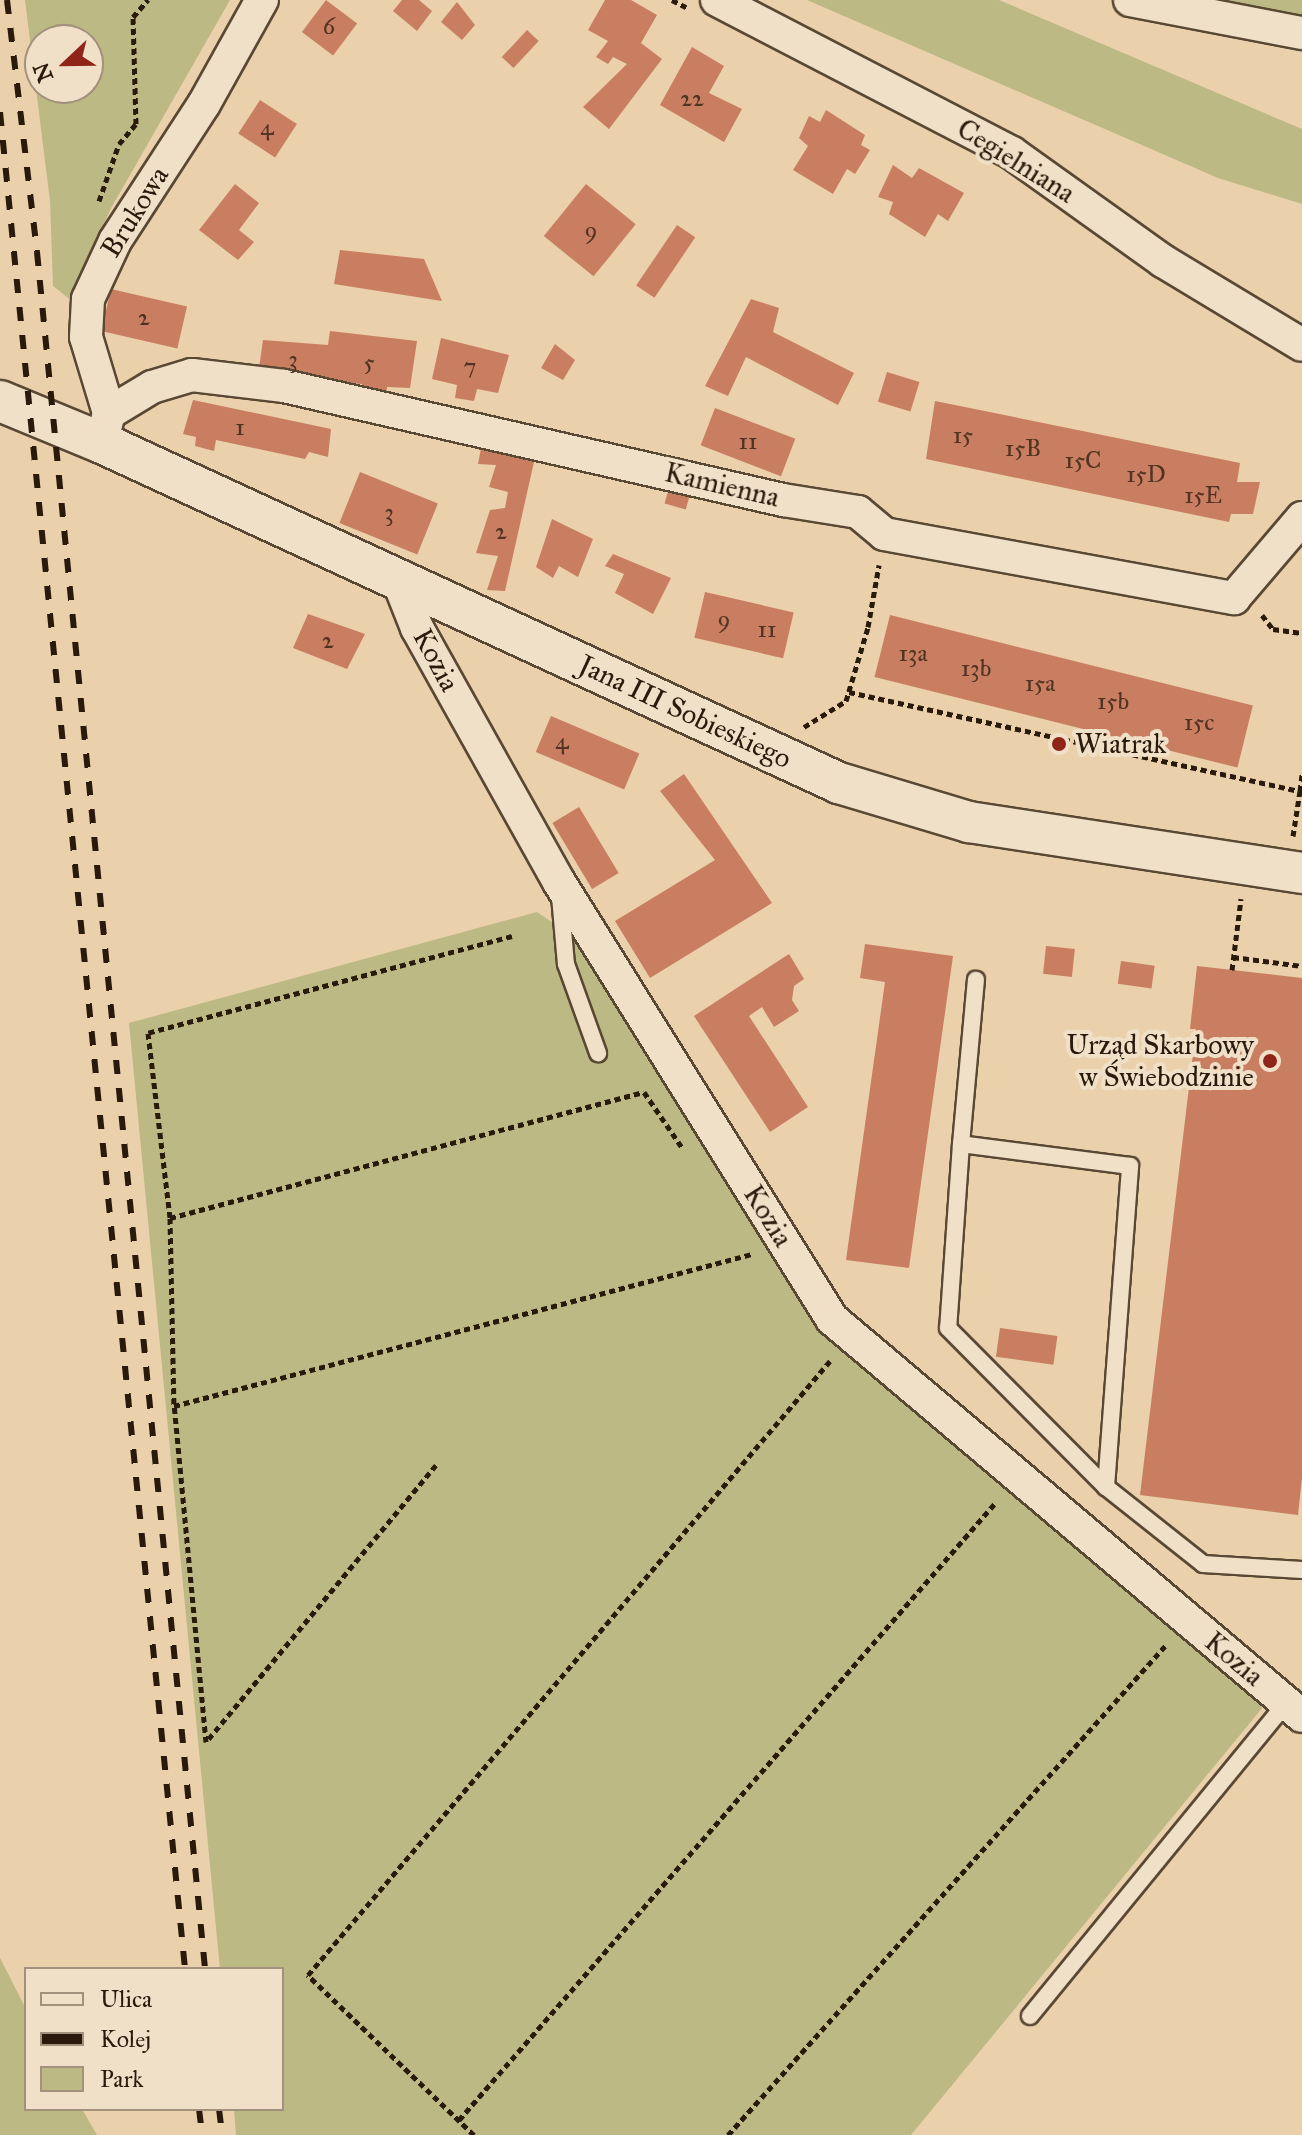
<!DOCTYPE html>
<html>
<head>
<meta charset="utf-8">
<style>
	body { margin:0 }
	#map { position:relative; width:1302px; height:2135px; overflow:hidden; background:#ead0ab; font-family:"IM FELL Great Primer",serif }
	div>[style] { position:absolute }
	[style*='--x'] { left:calc(var(--x)*1px); top:calc(var(--y)*1px); width:calc(var(--w)*1px); rotate:calc(var(--a)*1deg) }
	.green>* { inset:0; background:#bcb985 }
	.building>* { inset:0; background:#c97e62; transform-origin:0 0 }
	.path>* { height:5px; margin-top:-2.5px; transform-origin:0; background:repeating-linear-gradient(90deg,#291a0c 0 6px,transparent 0 10px) }
	.roads { filter:drop-shadow(2px 0 #594834) drop-shadow(-2px 0 #594834) drop-shadow(0 2px #594834) drop-shadow(0 -2px #594834) }
	.service>* { height:16px; margin:-8px; padding:0 8px; transform-origin:8px; border-radius:8px; background:#f1e0c8 }
	.minor>* { height:32px; margin:-16px; padding:0 16px; transform-origin:16px; border-radius:16px; background:#f1e0c8 }
	.tertiary>* { height:40px; margin:-20px; padding:0 20px; transform-origin:20px; border-radius:20px; background:#f1e0c8 }
	.rail>* { height:6px; margin-top:-3px; transform-origin:0; background:repeating-linear-gradient(90deg,#291a0c 0 14px,transparent 0 28px) }
	.dots>* { width:22px; height:22px; translate:-50% -50%; box-sizing:border-box; border:4px solid #f1e0c8; border-radius:50% }
	span { translate:-50% -50%; white-space:nowrap; text-align:center; line-height:1.15; -webkit-text-stroke:8px #f1e0c8; paint-order:stroke }
	.number-label { font-size:24px; color:#513322 }
	.number-label span { -webkit-text-stroke-width:0 }
	.street-label { font-size:28px; color:#291a0c }
	.poi-label { font-size:28px; color:#291a0c }
	.left { translate:0 -50%; text-align:left }
	.right { translate:-100% -50%; text-align:right }
	.legend { position:absolute; left:24px; top:1967px; width:260px; height:144px; box-sizing:border-box; background:#f1e0c8; border:2px solid #a1917d; margin:0; padding:10px 14px; list-style:none; font-size:24px; color:#291a0c }
	.legend li { display:flex; align-items:center; gap:16px; height:40px }
	.legend b { width:40px; border:2px solid #a1917d }
	.north { position:absolute; left:24px; top:24px; width:80px; height:80px; box-sizing:border-box; background:#f1e0c8; border:2px solid #a1917d; border-radius:50%; rotate:248deg; font-size:22px; font-weight:700; line-height:32px; text-align:center; color:#291a0c }
	.north::after { content:''; display:block; margin:auto; width:28px; height:36px; background:#8f2418; clip-path:polygon(50% 0,100% 100%,50% 72%,0 100%) }
</style>
</head>
<body>
<div id="map">
	<div class="green">
		<div style="clip-path:polygon(evenodd,25px 0,230px 0,110px 210px,72px 301px,53px 286px,50px 201px,25px 0,40px 40px,88px 40px,88px 88px,40px 88px,40px 40px)"></div>
		<div style="clip-path:polygon(807px 0,999px 0,1302px 129px,1302px 204px,1218px 178px)"></div>
		<div style="clip-path:polygon(1187px 0,1302px 0,1302px 24px)"></div>
		<div style="clip-path:polygon(537px 912px,577px 939px,831px 1330px,1263px 1707px,911px 2135px,236px 2135px,234px 2109px,282px 2109px,282px 1969px,220px 1969px,129px 1023px)"></div>
		<div style="clip-path:polygon(0 1958px,26px 2009px,26px 2109px,82px 2109px,97px 2135px,0 2135px)"></div>
	</div>
	<div class="building">
		<div style="left:326px;top:0;width:39px;height:40px;rotate:37deg"></div>
		<div style="clip-path:polygon(402px 0,419px 0,432px 11px,417px 31px,393px 11px)"></div>
		<div style="clip-path:polygon(605px 0,631px 0,657px 15px,641px 43px,662px 59px,609px 129px,583px 107px,627px 64px,613px 57px,608px 64px,596px 57px,608px 41px,588px 30px)"></div>
		<div style="clip-path:polygon(457px 2px,475px 25px,462px 40px,441px 22px)"></div>
		<div style="left:527px;top:30px;width:16px;height:37px;rotate:43deg"></div>
		<div style="clip-path:polygon(692px 47px,724px 66px,709px 93px,742px 109px,724px 142px,660px 105px)"></div>
		<div style="left:260px;top:100px;width:44px;height:40px;rotate:33deg"></div>
		<div style="clip-path:polygon(826px 110px,865px 135px,861px 145px,870px 150px,855px 174px,847px 169px,833px 194px,793px 170px,808px 146px,799px 138px,809px 116px,820px 122px)"></div>
		<div style="clip-path:polygon(893px 165px,912px 178px,919px 168px,964px 193px,948px 221px,938px 214px,925px 237px,889px 214px,893px 202px,878px 197px)"></div>
		<div style="clip-path:polygon(235px 184px,259px 203px,239px 230px,254px 242px,238px 260px,199px 230px)"></div>
		<div style="left:586px;top:184px;width:64px;height:67px;rotate:39deg"></div>
		<div style="left:677px;top:225px;width:22px;height:73px;rotate:34deg"></div>
		<div style="clip-path:polygon(340px 250px,424px 259px,442px 301px,334px 284px)"></div>
		<div style="left:111px;top:289px;width:78px;height:43px;rotate:13deg"></div>
		<div style="clip-path:polygon(751px 299px,779px 308px,773px 332px,854px 373px,838px 405px,746px 357px,728px 396px,705px 386px)"></div>
		<div style="clip-path:polygon(330px 331px,417px 341px,410px 388px,387px 387px,386px 398px,360px 395px,362px 384px,258px 375px,263px 340px,328px 345px)"></div>
		<div style="clip-path:polygon(441px 338px,509px 355px,498px 393px,477px 389px,474px 401px,455px 398px,457px 385px,432px 379px)"></div>
		<div style="clip-path:polygon(555px 344px,575px 360px,563px 380px,541px 368px)"></div>
		<div style="left:887px;top:372px;width:34px;height:31px;rotate:17deg"></div>
		<div style="clip-path:polygon(193px 400px,331px 429px,328px 457px,309px 452px,305px 459px,216px 440px,214px 451px,195px 446px,196px 437px,183px 434px)"></div>
		<div style="clip-path:polygon(935px 401px,1240px 463px,1237px 482px,1260px 482px,1253px 514px,1231px 514px,1229px 522px,926px 459px)"></div>
		<div style="left:715px;top:408px;width:86px;height:40px;rotate:21deg"></div>
		<div style="clip-path:polygon(482px 443px,536px 453px,505px 591px,487px 590px,498px 556px,476px 553px,490px 510px,505px 508px,508px 492px,489px 487px,496px 465px,478px 464px)"></div>
		<div style="left:360px;top:472px;width:84px;height:55px;rotate:22deg"></div>
		<div style="left:669px;top:488px;width:22px;height:16px;rotate:16deg"></div>
		<div style="clip-path:polygon(552px 519px,593px 539px,578px 577px,559px 566px,553px 578px,536px 567px)"></div>
		<div style="clip-path:polygon(613px 554px,671px 578px,653px 614px,615px 593px,624px 574px,605px 566px)"></div>
		<div style="left:705px;top:592px;width:91px;height:47px;rotate:13deg"></div>
		<div style="clip-path:polygon(308px 614px,365px 634px,347px 669px,293px 648px)"></div>
		<div style="left:890px;top:615px;width:374px;height:64px;rotate:14deg"></div>
		<div style="left:551px;top:716px;width:96px;height:39px;rotate:23deg"></div>
		<div style="clip-path:polygon(684px 774px,772px 903px,650px 978px,615px 921px,715px 860px,660px 791px)"></div>
		<div style="left:579px;top:807px;width:77px;height:31px;rotate:59deg"></div>
		<div style="clip-path:polygon(865px 944px,953px 956px,909px 1268px,846px 1260px,885px 982px,860px 978px)"></div>
		<div style="left:1046px;top:946px;width:29px;height:28px;rotate:6deg"></div>
		<div style="clip-path:polygon(789px 954px,804px 979px,794px 986px,792px 1000px,799px 1011px,774px 1027px,762px 1007px,749px 1016px,808px 1107px,770px 1132px,694px 1016px)"></div>
		<div style="left:1121px;top:961px;width:34px;height:23px;rotate:8deg"></div>
		<div style="clip-path:polygon(1197px 966px,1302px 978px,1302px 1478px,1298px 1515px,1140px 1495px,1196px 1029px,1190px 1029px)"></div>
		<div style="left:1000px;top:1328px;width:58px;height:29px;rotate:8deg"></div>
	</div>
	<div class="path">
		<div style="--x:672;--y:0;--w:16;--a:27"></div>
		<div style="--x:99;--y:201;--w:60;--a:-70.7"></div>
		<div style="--x:119;--y:144;--w:26;--a:-50"></div>
		<div style="--x:136;--y:124;--w:107;--a:-91.6"></div>
		<div style="--x:133;--y:17;--w:23;--a:-49"></div>
		<div style="--x:1262;--y:615;--w:18;--a:52"></div>
		<div style="--x:1273;--y:629;--w:29;--a:8"></div>
		<div style="--x:849;--y:692;--w:462;--a:12.4"></div>
		<div style="--x:1300;--y:791;--w:17;--a:-83"></div>
		<div style="--x:804;--y:727;--w:49;--a:-31.8"></div>
		<div style="--x:846;--y:701;--w:77;--a:-73.4"></div>
		<div style="--x:868;--y:627;--w:63;--a:-79.9"></div>
		<div style="--x:1293;--y:836;--w:46;--a:-81.2"></div>
		<div style="--x:512;--y:936;--w:377;--a:165.1"></div>
		<div style="--x:148;--y:1033;--w:186;--a:83.2"></div>
		<div style="--x:170;--y:1218;--w:490;--a:-14.9"></div>
		<div style="--x:644;--y:1092;--w:69;--a:55.6"></div>
		<div style="--x:1233;--y:957;--w:70;--a:7.4"></div>
		<div style="--x:1232;--y:970;--w:72;--a:-82.8"></div>
		<div style="--x:170;--y:1218;--w:188;--a:88.8"></div>
		<div style="--x:436;--y:1465;--w:360;--a:129.7"></div>
		<div style="--x:206;--y:1742;--w:338;--a:-95.4"></div>
		<div style="--x:174;--y:1406;--w:598;--a:-14.73"></div>
		<div style="--x:459;--y:2120;--w:819;--a:-49.01"></div>
		<div style="--x:474;--y:2135;--w:231;--a:-136.1"></div>
		<div style="--x:308;--y:1975;--w:806;--a:-49.63"></div>
		<div style="--x:728;--y:2135;--w:657;--a:-48.21"></div>
	</div>
	<div class="roads">
		<div class="service">
			<div style="--x:560;--y:896;--w:68;--a:85"></div>
			<div style="--x:566;--y:964;--w:95;--a:70.2"></div>
			<div style="--x:961;--y:1144;--w:165;--a:-84.8"></div>
			<div style="--x:1106;--y:1487;--w:322;--a:-85.7"></div>
			<div style="--x:1130;--y:1166;--w:170;--a:-172.6"></div>
			<div style="--x:961;--y:1144;--w:184;--a:94"></div>
			<div style="--x:948;--y:1328;--w:224;--a:45.2"></div>
			<div style="--x:1106;--y:1487;--w:124;--a:38.4"></div>
			<div style="--x:1203;--y:1564;--w:99;--a:3.5"></div>
			<div style="--x:1030;--y:2016;--w:404;--a:-50.7"></div>
		</div>
		<div class="minor">
			<div style="--x:717;--y:0;--w:332;--a:27.4"></div>
			<div style="--x:1012;--y:153;--w:186;--a:35.6"></div>
			<div style="--x:1163;--y:261;--w:162;--a:31.1"></div>
			<div style="--x:1130;--y:0;--w:175;--a:10.9"></div>
			<div style="--x:109;--y:413;--w:50;--a:-31.2"></div>
			<div style="--x:152;--y:387;--w:42;--a:-16.7"></div>
			<div style="--x:192;--y:375;--w:93;--a:6.8"></div>
			<div style="--x:284;--y:386;--w:512;--a:12.87"></div>
			<div style="--x:783;--y:500;--w:76;--a:9.1"></div>
			<div style="--x:858;--y:512;--w:34;--a:40"></div>
			<div style="--x:884;--y:534;--w:356;--a:10.4"></div>
			<div style="--x:1234;--y:598;--w:105;--a:-49.6"></div>
			<div style="--x:104;--y:433;--w:21;--a:-76"></div>
			<div style="--x:109;--y:413;--w:79;--a:-106.8"></div>
			<div style="--x:86;--y:337;--w:38;--a:-87"></div>
			<div style="--x:88;--y:299;--w:64;--a:-65"></div>
			<div style="--x:115;--y:241;--w:163;--a:-57"></div>
			<div style="--x:204;--y:104;--w:119;--a:-60.9"></div>
			<div style="--x:398;--y:580;--w:52;--a:68.4"></div>
			<div style="--x:417;--y:628;--w:291;--a:60.8"></div>
			<div style="--x:559;--y:882;--w:515;--a:58.01"></div>
			<div style="--x:832;--y:1319;--w:615;--a:40.19"></div>
		</div>
		<div class="tertiary">
			<div style="--x:0;--y:401;--w:110;--a:22.4"></div>
			<div style="--x:102;--y:443;--w:812;--a:24.77"></div>
			<div style="--x:839;--y:783;--w:136;--a:16.7"></div>
			<div style="--x:969;--y:822;--w:337;--a:8.7"></div>
		</div>
	</div>
	<div class="rail">
		<div style="--x:7;--y:0;--w:254;--a:83.2"></div>
		<div style="--x:37;--y:252;--w:1725;--a:84.41"></div>
		<div style="--x:0;--y:112;--w:1866;--a:84.31"></div>
		<div style="--x:199;--y:2109;--w:26;--a:83"></div>
		<div style="--x:219;--y:2109;--w:26;--a:83"></div>
	</div>
	<div class="dots">
		<div style="left:1059px;top:744px;background:#8f2418"></div>
		<div style="left:1270px;top:1061px;background:#8f2418"></div>
	</div>
	<div class="number-label">
		<span style="left:329px;top:27px">6</span>
		<span style="left:692px;top:99px">22</span>
		<span style="left:267px;top:128px">4</span>
		<span style="left:591px;top:231px">9</span>
		<span style="left:144px;top:318px">2</span>
		<span style="left:293px;top:360px">3</span>
		<span style="left:369px;top:363px">5</span>
		<span style="left:470px;top:367px">7</span>
		<span style="left:240px;top:428px">1</span>
		<span style="left:963px;top:436px">15</span>
		<span style="left:748px;top:442px">11</span>
		<span style="left:1023px;top:449px">15B</span>
		<span style="left:1083px;top:461px">15C</span>
		<span style="left:1146px;top:475px">15D</span>
		<span style="left:1203px;top:496px">15E</span>
		<span style="left:389px;top:513px">3</span>
		<span style="left:501px;top:532px">2</span>
		<span style="left:724px;top:620px">9</span>
		<span style="left:767px;top:630px">11</span>
		<span style="left:328px;top:641px">2</span>
		<span style="left:913px;top:654px">13a</span>
		<span style="left:976px;top:669px">13b</span>
		<span style="left:1040px;top:684px">15a</span>
		<span style="left:1113px;top:702px">15b</span>
		<span style="left:1199px;top:723px">15c</span>
		<span style="left:562px;top:742px">4</span>
	</div>
	<div class="street-label">
		<span style="left:1016px;top:161px;rotate:32deg">Cegielniana</span>
		<span style="left:135px;top:212px;rotate:-58deg">Brukowa</span>
		<span style="left:722px;top:485px;rotate:13deg">Kamienna</span>
		<span style="left:436px;top:660px;rotate:62deg">Kozia</span>
		<span style="left:685px;top:712px;rotate:25deg">Jana III Sobieskiego</span>
		<span style="left:768px;top:1216px;rotate:58deg">Kozia</span>
		<span style="left:1234px;top:1659px;rotate:40deg">Kozia</span>
	</div>
	<div class="poi-label">
		<span class="left" style="left:1075px;top:744px">Wiatrak</span>
		<span class="right" style="left:1254px;top:1061px">Urząd Skarbowy<br>w Świebodzinie</span>
	</div>
	<ul class="legend">
	<li><b style="height:10px;background:#f1e0c8"></b>Ulica</li>
	<li><b style="height:10px;background:#291a0c"></b>Kolej</li>
	<li><b style="height:22px;background:#bcb985"></b>Park</li>
	</ul>
	<div class="north">N</div>
</div>
</body>
</html>
